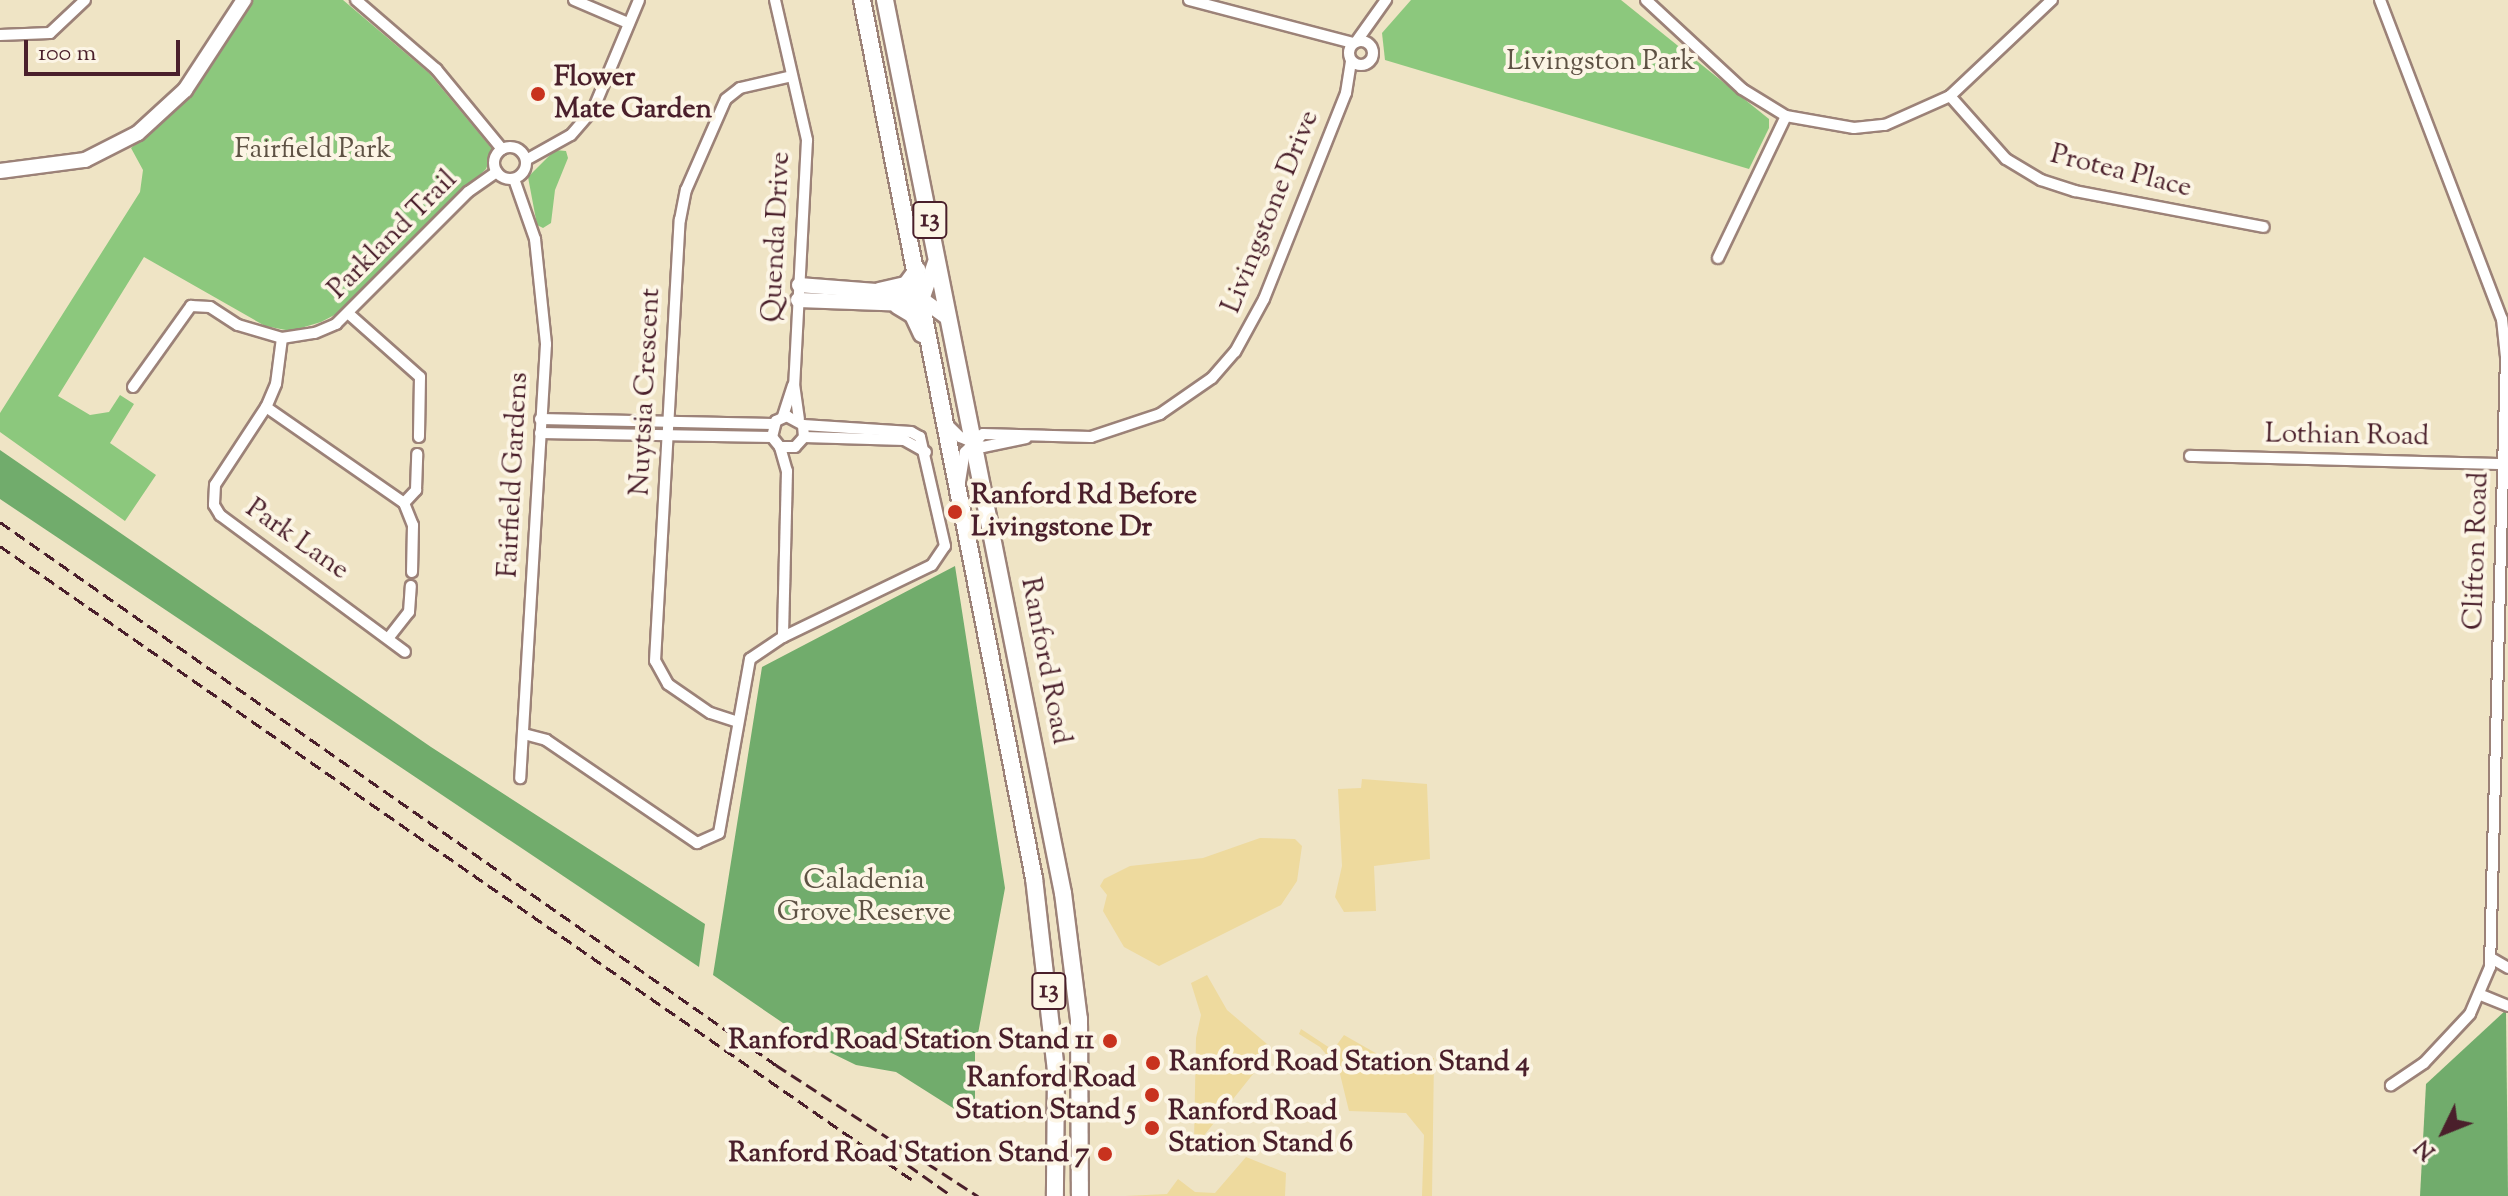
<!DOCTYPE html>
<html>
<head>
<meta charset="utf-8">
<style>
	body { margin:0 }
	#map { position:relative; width:2508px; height:1196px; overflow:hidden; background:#efe4c5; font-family:"Sorts Mill Goudy",serif }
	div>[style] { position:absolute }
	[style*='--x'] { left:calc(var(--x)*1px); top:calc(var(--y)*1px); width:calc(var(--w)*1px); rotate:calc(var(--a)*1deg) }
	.green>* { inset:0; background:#8cc87d }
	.forest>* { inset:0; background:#71ac6c }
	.sand>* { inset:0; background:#eeda9e }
	.roads { filter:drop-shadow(2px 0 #9c8278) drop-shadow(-2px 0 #9c8278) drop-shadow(0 2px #9c8278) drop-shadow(0 -2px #9c8278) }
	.street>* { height:10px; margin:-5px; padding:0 5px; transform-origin:5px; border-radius:5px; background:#fff }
	.street>.ring { margin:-5px; padding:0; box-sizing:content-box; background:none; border:10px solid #fff; border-radius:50% }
	.secondary>* { height:14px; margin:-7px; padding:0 7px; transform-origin:7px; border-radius:7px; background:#fff }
	.primary>* { height:16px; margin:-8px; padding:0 8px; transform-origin:8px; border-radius:8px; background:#fff }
	.rail>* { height:3px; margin-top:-1.5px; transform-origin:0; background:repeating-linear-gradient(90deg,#4a1f2b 0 12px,transparent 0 18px) }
	.dots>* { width:22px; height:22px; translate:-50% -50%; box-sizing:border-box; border:4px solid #fcf5e5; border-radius:50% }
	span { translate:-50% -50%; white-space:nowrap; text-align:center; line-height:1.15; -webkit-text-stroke:8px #fcf5e5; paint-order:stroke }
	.shield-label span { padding:2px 6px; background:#fcf5e5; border:2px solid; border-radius:6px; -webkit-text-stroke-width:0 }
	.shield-label { font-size:26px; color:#4a1f2b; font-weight:700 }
	.park-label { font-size:28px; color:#5e5244 }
	.poi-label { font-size:28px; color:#4a1f2b; font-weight:700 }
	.left { translate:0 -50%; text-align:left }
	.right { translate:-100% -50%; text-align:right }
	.street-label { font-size:28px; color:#4a1f2b }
	.north { position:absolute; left:2404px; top:1092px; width:80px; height:80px; -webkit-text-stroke:6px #fcf5e5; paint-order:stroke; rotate:227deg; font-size:22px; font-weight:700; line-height:32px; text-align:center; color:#4a1f2b }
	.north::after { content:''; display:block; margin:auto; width:28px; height:36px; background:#4a1f2b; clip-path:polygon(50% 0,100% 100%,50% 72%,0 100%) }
	.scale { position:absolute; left:24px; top:40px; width:156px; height:36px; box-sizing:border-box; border:4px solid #4a1f2b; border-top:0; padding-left:10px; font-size:24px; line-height:28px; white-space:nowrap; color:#4a1f2b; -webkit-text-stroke:6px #fcf5e5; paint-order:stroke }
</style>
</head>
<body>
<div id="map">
	<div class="green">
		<div style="clip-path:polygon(253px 0,343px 0,429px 73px,493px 150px,486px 169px,346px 309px,321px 322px,291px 331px,265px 326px,144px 257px,58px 396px,90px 415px,109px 412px,120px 395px,134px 404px,110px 443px,156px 475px,125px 521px,0 432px,0 413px,140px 192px,143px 170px,131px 148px,179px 108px)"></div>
		<div style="clip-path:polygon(1411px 0,1621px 0,1769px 119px,1769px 128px,1749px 169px,1385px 60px,1382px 33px)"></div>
		<div style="clip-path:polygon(555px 150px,566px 151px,568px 158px,555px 190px,551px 223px,543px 228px,537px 225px,528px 177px)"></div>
	</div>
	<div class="forest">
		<div style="clip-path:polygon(0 450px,431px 747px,705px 924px,699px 967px,0 499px)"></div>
		<div style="clip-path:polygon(955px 566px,1005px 888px,975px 1050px,975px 1122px,896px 1072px,856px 1065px,815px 1045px,713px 975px,762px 667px)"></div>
		<div style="clip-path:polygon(2506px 1010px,2508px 1196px,2420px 1196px,2426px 1084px)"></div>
	</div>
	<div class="sand">
		<div style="clip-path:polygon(1362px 779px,1427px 784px,1430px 859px,1374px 866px,1376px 911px,1344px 912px,1335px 897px,1342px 866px,1338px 789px,1361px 788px)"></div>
		<div style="clip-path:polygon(1260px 838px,1295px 839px,1302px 846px,1297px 881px,1281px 905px,1159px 966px,1124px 947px,1103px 911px,1107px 895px,1100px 886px,1104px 879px,1130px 866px,1203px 858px)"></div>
		<div style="clip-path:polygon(1207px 975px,1227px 1010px,1273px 1049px,1198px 1143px,1194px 1142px,1196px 1038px,1201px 1015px,1191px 983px)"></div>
		<div style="clip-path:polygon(1301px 1029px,1333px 1050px,1344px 1035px,1379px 1055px,1434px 1058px,1432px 1196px,1422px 1196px,1424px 1135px,1406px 1113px,1349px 1111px,1339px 1070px,1320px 1047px,1299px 1034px)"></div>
		<div style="clip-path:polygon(1246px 1157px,1286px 1173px,1285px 1196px,1125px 1196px,1167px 1194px,1178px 1179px,1195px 1192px,1215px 1193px)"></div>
	</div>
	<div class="roads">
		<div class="street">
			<div style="--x:356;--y:0;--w:106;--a:40.8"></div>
			<div style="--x:436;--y:69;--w:104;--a:50.5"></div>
			<div style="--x:574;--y:0;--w:59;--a:23.1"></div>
			<div style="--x:775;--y:0;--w:144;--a:77.1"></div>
			<div style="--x:807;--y:140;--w:244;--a:93"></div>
			<div style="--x:794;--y:384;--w:35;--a:82"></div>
			<div style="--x:1189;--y:0;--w:170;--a:14.7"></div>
			<div style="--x:1646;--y:0;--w:131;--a:42.8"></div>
			<div style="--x:1742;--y:89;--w:52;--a:31.5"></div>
			<div style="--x:1786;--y:116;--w:69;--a:10"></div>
			<div style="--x:1854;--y:128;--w:31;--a:-6"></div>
			<div style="--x:1885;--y:125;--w:71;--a:-24"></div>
			<div style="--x:1950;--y:96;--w:140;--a:-43.3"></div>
			<div style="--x:2380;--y:0;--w:342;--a:69.1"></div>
			<div style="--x:2502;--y:319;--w:37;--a:84"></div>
			<div style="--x:2506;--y:356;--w:611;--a:91.5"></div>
			<div style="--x:2490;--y:967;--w:51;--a:113.1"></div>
			<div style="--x:2470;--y:1014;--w:67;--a:133.2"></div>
			<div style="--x:2424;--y:1063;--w:40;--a:146"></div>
			<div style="--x:0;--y:35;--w:50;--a:-2.3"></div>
			<div style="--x:50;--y:33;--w:48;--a:-43.3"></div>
			<div class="ring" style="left:1349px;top:41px;width:14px;height:14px"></div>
			<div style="--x:1356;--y:42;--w:52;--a:-54.5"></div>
			<div style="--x:1950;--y:96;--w:84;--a:48.4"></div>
			<div style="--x:2006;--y:159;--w:41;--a:31"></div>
			<div style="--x:2041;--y:180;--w:36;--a:18"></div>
			<div style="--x:2075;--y:191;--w:192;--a:10.8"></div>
			<div class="ring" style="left:494px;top:147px;width:22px;height:22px"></div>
			<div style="--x:526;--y:160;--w:51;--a:-29.1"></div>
			<div style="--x:571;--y:135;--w:33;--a:-49"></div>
			<div style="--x:593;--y:110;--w:119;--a:-67.3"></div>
			<div style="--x:514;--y:179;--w:64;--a:70.7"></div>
			<div style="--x:535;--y:239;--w:106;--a:84"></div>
			<div style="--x:546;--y:344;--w:435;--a:93.4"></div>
			<div style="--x:1718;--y:258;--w:157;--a:-64.4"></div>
			<div style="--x:349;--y:314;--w:95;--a:41.6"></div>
			<div style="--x:420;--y:377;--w:60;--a:91"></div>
			<div style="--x:282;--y:338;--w:46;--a:97.4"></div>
			<div style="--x:276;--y:384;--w:25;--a:113"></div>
			<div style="--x:266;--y:407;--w:93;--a:123.2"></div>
			<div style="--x:215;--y:485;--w:20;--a:93"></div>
			<div style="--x:214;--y:505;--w:12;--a:59"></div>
			<div style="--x:220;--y:515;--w:230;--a:36.5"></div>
			<div style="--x:133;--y:387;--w:100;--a:-54.4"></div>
			<div style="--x:191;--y:306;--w:19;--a:3"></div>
			<div style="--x:210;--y:307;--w:33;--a:33"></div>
			<div style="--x:238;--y:325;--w:46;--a:16.5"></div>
			<div style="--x:282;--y:338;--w:33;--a:-9"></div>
			<div style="--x:315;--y:333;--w:23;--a:-23"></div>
			<div style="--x:336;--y:324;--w:187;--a:-45"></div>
			<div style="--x:468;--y:192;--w:35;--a:-35"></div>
			<div style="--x:266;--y:407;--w:168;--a:34.8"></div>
			<div style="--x:404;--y:503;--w:24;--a:68"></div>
			<div style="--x:413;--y:525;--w:47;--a:91.2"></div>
			<div style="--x:783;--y:416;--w:32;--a:-72"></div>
			<div style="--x:540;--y:419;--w:233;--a:1.2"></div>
			<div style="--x:946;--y:423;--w:20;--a:45"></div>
			<div style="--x:960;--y:437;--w:25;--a:23"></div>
			<div style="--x:983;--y:447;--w:44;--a:-11.8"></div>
			<div style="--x:540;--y:433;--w:232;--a:1"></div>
			<div style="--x:804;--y:437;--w:100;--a:1.7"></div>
			<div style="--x:904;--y:440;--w:25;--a:29"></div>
			<div style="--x:780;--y:447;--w:25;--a:74"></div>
			<div style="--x:787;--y:471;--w:166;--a:91.4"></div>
			<div style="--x:2190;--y:456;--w:313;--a:1.5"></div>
			<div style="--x:960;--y:482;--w:30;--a:-81"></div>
			<div style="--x:965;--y:452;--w:25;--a:-45"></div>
			<div style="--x:983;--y:434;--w:108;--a:1.6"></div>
			<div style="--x:1091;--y:437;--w:73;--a:-18.4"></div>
			<div style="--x:1160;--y:414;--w:63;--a:-34.7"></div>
			<div style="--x:1212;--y:378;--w:35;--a:-49"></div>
			<div style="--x:1235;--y:352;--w:60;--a:-61.3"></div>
			<div style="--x:1264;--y:299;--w:222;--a:-68.3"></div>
			<div style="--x:1346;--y:93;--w:32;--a:-81"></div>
			<div style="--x:404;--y:503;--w:18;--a:-47"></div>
			<div style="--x:416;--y:490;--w:36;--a:-88"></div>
			<div style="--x:390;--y:636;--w:31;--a:-52"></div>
			<div style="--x:409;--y:612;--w:26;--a:-86"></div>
			<div style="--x:738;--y:722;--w:29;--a:-162"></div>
			<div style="--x:710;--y:713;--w:51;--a:-145.4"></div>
			<div style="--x:668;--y:684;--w:26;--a:-119"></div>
			<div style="--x:655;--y:661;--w:442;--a:-86.8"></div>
			<div style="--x:680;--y:220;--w:31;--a:-79"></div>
			<div style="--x:686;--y:190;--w:99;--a:-66.3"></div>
			<div style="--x:726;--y:99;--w:18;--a:-38"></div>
			<div style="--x:740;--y:88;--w:53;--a:-13"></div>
			<div style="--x:524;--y:734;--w:23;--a:15"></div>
			<div style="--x:546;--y:740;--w:183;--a:34.3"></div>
			<div style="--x:697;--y:843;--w:24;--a:-24"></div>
			<div style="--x:719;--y:833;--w:177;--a:-79.9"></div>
			<div style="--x:750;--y:659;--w:40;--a:-34"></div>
			<div style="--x:783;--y:637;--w:165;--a:-25.8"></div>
			<div style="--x:932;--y:565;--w:23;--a:-56"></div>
			<div style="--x:945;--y:546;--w:112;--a:-102.9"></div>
			<div style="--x:920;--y:437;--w:10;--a:-151"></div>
			<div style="--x:911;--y:432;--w:108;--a:-176.3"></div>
			<div style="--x:803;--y:425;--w:18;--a:-151"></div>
			<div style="--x:787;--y:416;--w:12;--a:156"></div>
			<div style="--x:776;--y:421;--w:16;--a:104"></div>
			<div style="--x:772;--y:437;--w:13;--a:51"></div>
			<div style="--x:780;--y:447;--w:15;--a:0"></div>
			<div style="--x:795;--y:447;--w:13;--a:-48"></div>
			<div style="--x:804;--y:437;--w:12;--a:-95"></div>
			<div style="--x:2491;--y:958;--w:20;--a:30"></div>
			<div style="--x:2481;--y:995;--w:29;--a:22"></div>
		</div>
		<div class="secondary">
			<div style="--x:0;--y:171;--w:86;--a:-7.4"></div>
			<div style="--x:85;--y:160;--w:59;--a:-27"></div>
			<div style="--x:138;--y:133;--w:64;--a:-42.5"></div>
			<div style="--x:185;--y:90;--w:108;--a:-56.8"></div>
			<div style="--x:799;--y:285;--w:116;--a:4.4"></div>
			<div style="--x:915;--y:294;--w:42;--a:36.3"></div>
			<div style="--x:798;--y:300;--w:111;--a:2.1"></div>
			<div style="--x:909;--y:304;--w:16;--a:-27"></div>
			<div style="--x:923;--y:297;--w:36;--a:-71"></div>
		</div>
		<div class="primary">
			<div style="--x:862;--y:0;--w:895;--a:78.92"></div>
			<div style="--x:1034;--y:878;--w:193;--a:83.5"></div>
			<div style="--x:1056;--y:1070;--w:126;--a:90.5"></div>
			<div style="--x:885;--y:0;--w:911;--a:78.73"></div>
			<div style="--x:1063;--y:893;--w:127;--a:82.8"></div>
			<div style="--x:1079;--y:1019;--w:177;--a:89.7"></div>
			<div style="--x:879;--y:291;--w:28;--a:-13"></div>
			<div style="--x:906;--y:285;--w:19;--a:-54"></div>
			<div style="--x:898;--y:306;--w:17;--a:31"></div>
			<div style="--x:913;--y:315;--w:21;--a:65"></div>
		</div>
	</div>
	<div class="rail">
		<div style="--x:0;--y:522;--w:947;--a:34.98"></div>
		<div style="--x:776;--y:1065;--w:241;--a:33"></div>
		<div style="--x:0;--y:546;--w:1114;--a:34.8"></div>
		<div style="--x:908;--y:1165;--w:54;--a:35.2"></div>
	</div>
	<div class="dots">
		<div style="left:538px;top:94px;background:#c8321e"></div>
		<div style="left:955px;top:512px;background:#c8321e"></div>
		<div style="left:1110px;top:1041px;background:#c8321e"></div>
		<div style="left:1153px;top:1063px;background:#c8321e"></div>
		<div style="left:1152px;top:1095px;background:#c8321e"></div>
		<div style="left:1152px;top:1128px;background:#c8321e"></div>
		<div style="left:1105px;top:1154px;background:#c8321e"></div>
	</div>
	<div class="shield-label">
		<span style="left:930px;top:220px">13</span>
		<span style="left:1049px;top:991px">13</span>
	</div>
	<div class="park-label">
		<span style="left:1601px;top:62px">Livingston Park</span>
		<span style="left:313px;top:150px">Fairfield Park</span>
		<span style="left:864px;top:897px">Caladenia<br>Grove Reserve</span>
	</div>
	<div class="poi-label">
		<span class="left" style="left:554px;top:94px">Flower<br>Mate Garden</span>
		<span class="left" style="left:971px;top:512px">Ranford Rd Before<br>Livingstone Dr</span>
		<span class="right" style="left:1094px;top:1041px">Ranford Road Station Stand 11</span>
		<span class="left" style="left:1169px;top:1063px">Ranford Road Station Stand 4</span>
		<span class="right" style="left:1136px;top:1095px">Ranford Road<br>Station Stand 5</span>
		<span class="left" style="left:1168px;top:1128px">Ranford Road<br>Station Stand 6</span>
		<span class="right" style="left:1089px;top:1154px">Ranford Road Station Stand 7</span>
	</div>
	<div class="street-label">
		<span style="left:2121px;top:172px;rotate:14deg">Protea Place</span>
		<span style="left:1271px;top:212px;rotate:-68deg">Livingstone Drive</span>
		<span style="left:393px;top:235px;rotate:-45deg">Parkland Trail</span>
		<span style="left:777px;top:237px;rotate:-87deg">Quenda Drive</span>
		<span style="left:646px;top:392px;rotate:-87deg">Nuytsia Crescent</span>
		<span style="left:2347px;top:436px;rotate:1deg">Lothian Road</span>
		<span style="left:514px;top:475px;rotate:-87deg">Fairfield Gardens</span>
		<span style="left:297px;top:540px;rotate:35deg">Park Lane</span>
		<span style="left:2477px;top:551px;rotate:-88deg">Clifton Road</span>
		<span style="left:1045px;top:661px;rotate:79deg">Ranford Road</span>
	</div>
	<div class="north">N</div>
	<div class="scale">100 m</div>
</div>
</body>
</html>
